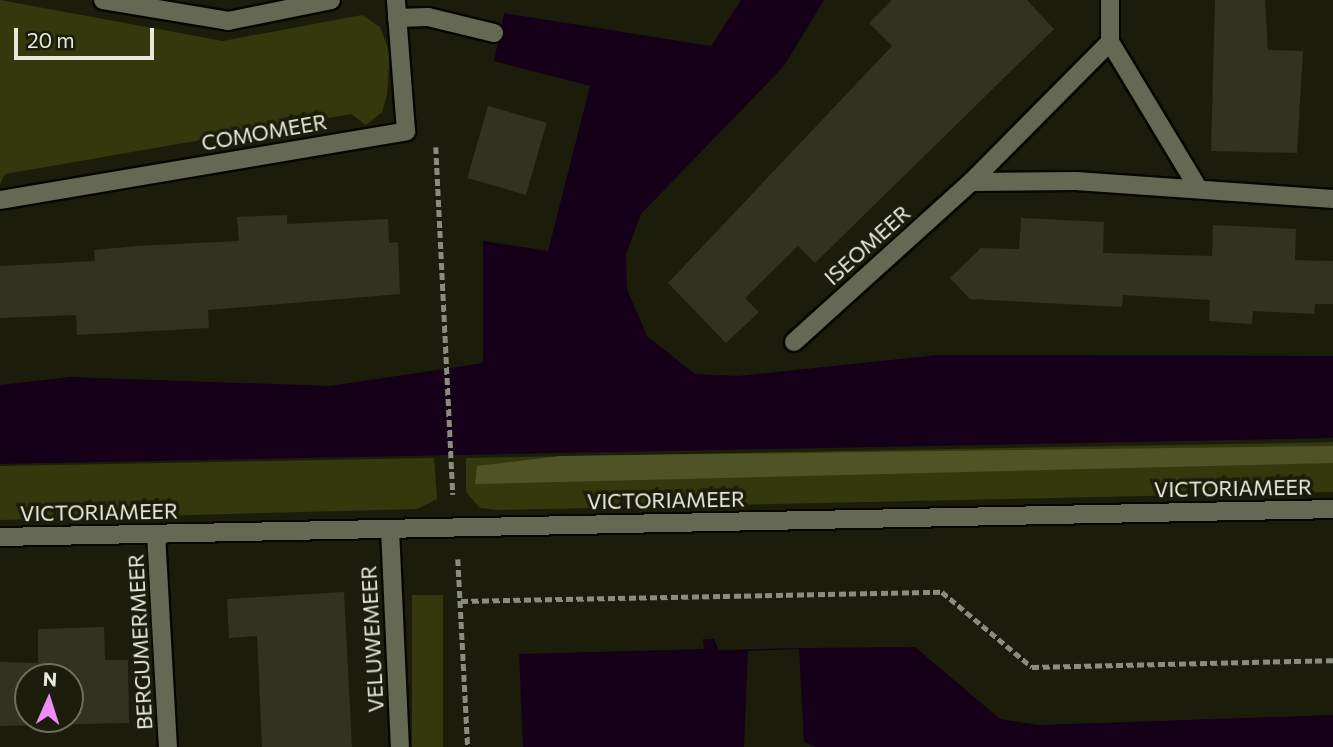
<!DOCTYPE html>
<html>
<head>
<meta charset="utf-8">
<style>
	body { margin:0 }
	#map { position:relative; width:1333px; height:747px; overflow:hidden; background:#1b1d0a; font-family:Commissioner,sans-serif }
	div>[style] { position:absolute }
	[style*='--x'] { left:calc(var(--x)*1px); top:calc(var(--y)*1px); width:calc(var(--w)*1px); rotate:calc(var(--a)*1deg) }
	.green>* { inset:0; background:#34380c; transform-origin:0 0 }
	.forest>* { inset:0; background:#4f5427 }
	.water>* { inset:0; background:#160019 }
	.building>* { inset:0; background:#31331f; transform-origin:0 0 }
	.path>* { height:4.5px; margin-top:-2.25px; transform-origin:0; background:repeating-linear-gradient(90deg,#8a8c7c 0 7px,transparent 0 10.5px) }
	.roads { filter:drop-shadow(2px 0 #060700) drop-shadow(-2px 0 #060700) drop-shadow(0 2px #060700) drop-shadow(0 -2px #060700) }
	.lane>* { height:18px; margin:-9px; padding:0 9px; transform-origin:9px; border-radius:9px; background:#656852 }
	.street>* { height:18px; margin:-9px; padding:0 9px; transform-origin:9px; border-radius:9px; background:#656852 }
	span { translate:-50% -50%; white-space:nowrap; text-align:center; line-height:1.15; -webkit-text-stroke:7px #1b1d0a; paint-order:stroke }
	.street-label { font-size:21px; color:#e7e9dc }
	.north { position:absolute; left:14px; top:663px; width:70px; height:70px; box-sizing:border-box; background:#1b1d0a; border:2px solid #6d6f5e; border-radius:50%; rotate:3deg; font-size:19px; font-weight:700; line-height:28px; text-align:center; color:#e7e9dc }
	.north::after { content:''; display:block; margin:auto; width:24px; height:32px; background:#ef8bf7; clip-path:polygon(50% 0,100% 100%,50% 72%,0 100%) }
	.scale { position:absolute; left:14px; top:28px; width:140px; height:32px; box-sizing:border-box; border:4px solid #e7e9dc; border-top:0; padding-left:9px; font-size:21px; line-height:24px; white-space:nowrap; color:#e7e9dc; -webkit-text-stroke:5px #1b1d0a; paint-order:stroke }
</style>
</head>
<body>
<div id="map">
	<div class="green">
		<div style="clip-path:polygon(0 0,223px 41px,362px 15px,380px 27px,390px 53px,387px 95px,382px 112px,366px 125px,351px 114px,5px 174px,0 184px)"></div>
		<div style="clip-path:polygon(1333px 442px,1333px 492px,498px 510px,480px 508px,466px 492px,466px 458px)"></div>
		<div style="clip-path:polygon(434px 458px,437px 499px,417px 509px,0 520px,0 466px)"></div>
		<div style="left:412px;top:595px;width:31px;height:152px"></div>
	</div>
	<div class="forest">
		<div style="clip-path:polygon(1333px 446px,1333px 463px,475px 484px,477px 466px,561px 456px)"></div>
	</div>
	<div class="water">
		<div style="clip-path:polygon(741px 0,824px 0,784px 66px,641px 214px,626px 254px,627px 289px,647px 336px,695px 374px,738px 376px,938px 355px,1333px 356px,1333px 438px,0 464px,0 385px,70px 377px,330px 386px,483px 363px,483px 241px,548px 251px,590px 86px,494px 61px,504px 13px,711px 46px)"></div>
		<div style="clip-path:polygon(703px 639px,714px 639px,719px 650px,799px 648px,915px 647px,1000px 719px,1040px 725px,1333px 715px,1333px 747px,816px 747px,804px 742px,799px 649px,748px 651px,744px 747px,523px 747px,519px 654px,704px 649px)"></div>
	</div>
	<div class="building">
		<div style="clip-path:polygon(892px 0,1027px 0,1054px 29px,815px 263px,798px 246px,745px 298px,759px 312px,726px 343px,668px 283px,892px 46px,869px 23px)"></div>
		<div style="clip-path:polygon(1215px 0,1265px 0,1268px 50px,1303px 51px,1297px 153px,1211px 151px)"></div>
		<div style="left:488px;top:106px;width:61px;height:75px;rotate:16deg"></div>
		<div style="clip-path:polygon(287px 215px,287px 224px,388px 219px,389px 243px,398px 242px,400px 294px,208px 310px,209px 328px,77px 335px,76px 315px,0 318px,0 266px,95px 261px,94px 250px,137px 246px,239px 241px,237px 217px)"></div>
		<div style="clip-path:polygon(1021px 218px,1104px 222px,1103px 253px,1212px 256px,1213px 225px,1296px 229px,1295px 260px,1333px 261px,1333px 304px,1315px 304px,1314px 314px,1253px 311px,1252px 324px,1209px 321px,1210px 300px,1123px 295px,1122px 307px,970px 299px,950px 278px,981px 248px,1019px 249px)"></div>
		<div style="clip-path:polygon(344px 592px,352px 747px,262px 747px,257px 636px,229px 638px,227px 599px)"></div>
		<div style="clip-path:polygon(evenodd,104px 627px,105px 660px,128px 660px,129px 723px,0 726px,0 662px,38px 663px,38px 629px,104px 627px,28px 677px,70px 677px,70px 719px,28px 719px,28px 677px)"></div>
	</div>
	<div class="path">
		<div style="--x:436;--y:147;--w:348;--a:87.2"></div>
		<div style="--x:458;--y:559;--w:188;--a:87"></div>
		<div style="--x:461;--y:601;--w:481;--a:-1.1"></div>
		<div style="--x:942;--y:592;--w:117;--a:39.8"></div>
		<div style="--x:1032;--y:667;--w:301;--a:-1.3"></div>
	</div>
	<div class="roads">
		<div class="lane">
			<div style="--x:397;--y:18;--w:31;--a:-2"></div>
			<div style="--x:428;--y:17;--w:68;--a:13.6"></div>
		</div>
		<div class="street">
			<div style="--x:103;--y:0;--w:127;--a:9.5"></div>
			<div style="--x:228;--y:21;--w:105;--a:-11.5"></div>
			<div style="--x:1110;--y:0;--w:42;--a:90"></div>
			<div style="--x:971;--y:182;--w:197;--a:-45.2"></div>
			<div style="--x:1110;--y:42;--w:170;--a:58.9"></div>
			<div style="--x:0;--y:200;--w:412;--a:-9.6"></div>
			<div style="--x:406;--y:131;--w:131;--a:-94.4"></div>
			<div style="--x:794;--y:342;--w:239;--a:-42.1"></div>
			<div style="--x:971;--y:182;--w:105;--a:-0.5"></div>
			<div style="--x:1076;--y:181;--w:258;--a:4"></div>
			<div style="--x:390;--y:529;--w:218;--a:87.4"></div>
			<div style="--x:156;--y:534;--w:213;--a:86.8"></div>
			<div style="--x:0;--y:537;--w:1333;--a:-1.2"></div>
		</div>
	</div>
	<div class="street-label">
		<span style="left:264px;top:132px;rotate:-10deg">COMOMEER</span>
		<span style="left:867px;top:245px;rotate:-42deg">ISEOMEER</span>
		<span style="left:1233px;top:488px;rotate:-1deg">VICTORIAMEER</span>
		<span style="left:666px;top:500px;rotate:-1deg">VICTORIAMEER</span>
		<span style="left:99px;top:512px;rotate:-1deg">VICTORIAMEER</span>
		<span style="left:372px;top:639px;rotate:-93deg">VELUWEMEER</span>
		<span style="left:140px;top:642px;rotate:-93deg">BERGUMERMEER</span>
	</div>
	<div class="north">N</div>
	<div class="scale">20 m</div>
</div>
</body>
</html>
